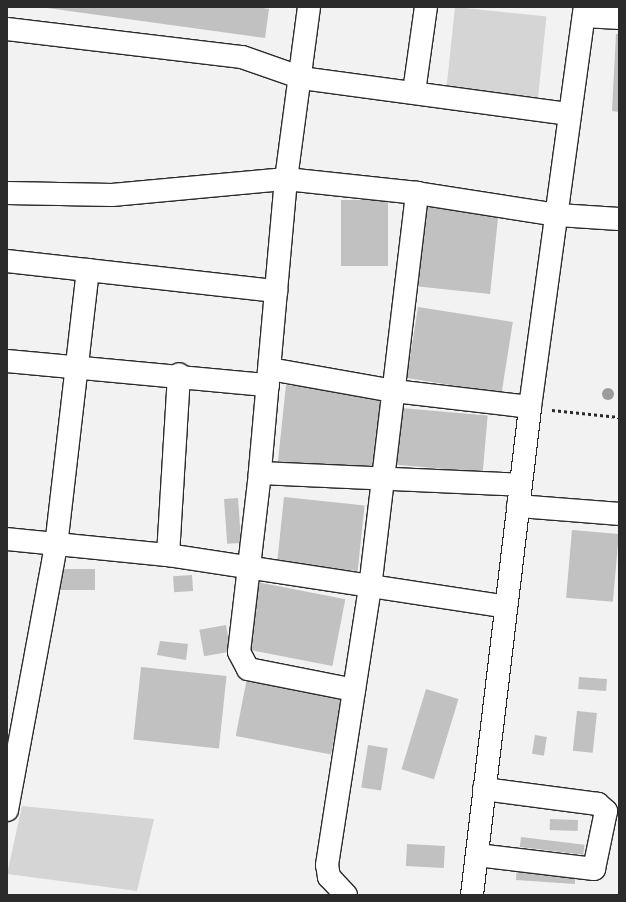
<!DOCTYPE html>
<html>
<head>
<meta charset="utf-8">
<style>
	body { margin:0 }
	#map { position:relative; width:626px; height:902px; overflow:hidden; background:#f2f2f2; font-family:"Indie Flower",sans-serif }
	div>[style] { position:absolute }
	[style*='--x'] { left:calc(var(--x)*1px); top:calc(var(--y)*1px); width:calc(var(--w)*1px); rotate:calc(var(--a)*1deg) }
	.green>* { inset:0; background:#d5d5d5; transform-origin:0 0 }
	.building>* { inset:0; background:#c1c1c1; transform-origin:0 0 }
	.path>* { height:2.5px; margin-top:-1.25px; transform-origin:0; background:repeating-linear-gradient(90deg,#2b2b2b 0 3px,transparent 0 6px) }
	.roads { filter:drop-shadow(1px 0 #2b2b2b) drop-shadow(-1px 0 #2b2b2b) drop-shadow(0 1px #2b2b2b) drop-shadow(0 -1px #2b2b2b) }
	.minor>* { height:22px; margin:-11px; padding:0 11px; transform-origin:11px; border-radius:11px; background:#fff }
	.trees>* { width:12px; height:12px; margin:-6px; border-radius:50%; background:#9c9c9c }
	span { translate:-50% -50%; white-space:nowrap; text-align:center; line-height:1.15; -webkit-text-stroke:3.5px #fff; paint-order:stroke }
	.frame { position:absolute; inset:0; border:8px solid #2b2b2b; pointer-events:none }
</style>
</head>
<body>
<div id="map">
	<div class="green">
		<div style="left:455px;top:7px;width:92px;height:81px;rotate:6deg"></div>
		<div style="clip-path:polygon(22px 806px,154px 819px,137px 891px,7px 874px)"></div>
	</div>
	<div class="building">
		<div style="clip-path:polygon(40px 7px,256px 7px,269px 9px,265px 38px)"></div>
		<div style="clip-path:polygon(616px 34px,619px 34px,619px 112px,612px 111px)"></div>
		<div style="left:341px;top:200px;width:47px;height:66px"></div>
		<div style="left:427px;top:205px;width:72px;height:82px;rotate:6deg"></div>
		<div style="left:418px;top:307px;width:96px;height:72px;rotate:9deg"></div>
		<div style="left:286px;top:385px;width:98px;height:79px;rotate:6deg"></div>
		<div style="left:401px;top:408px;width:87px;height:57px;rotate:5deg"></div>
		<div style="left:284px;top:497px;width:81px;height:66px;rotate:6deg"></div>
		<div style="left:238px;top:498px;width:45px;height:14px;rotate:86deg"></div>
		<div style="left:572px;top:530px;width:47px;height:68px;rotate:5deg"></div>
		<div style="left:57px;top:569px;width:38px;height:21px"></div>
		<div style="left:192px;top:575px;width:16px;height:19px;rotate:86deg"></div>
		<div style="left:257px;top:582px;width:90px;height:68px;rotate:11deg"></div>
		<div style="left:226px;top:625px;width:27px;height:27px;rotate:80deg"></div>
		<div style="clip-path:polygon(160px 641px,188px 644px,186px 660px,157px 655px)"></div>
		<div style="left:141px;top:667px;width:86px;height:73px;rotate:6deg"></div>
		<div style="left:579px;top:677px;width:28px;height:12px;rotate:4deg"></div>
		<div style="left:247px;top:678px;width:97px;height:59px;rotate:11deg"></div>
		<div style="left:426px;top:689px;width:34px;height:84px;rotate:17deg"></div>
		<div style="left:577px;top:711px;width:20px;height:40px;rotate:6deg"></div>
		<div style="left:535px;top:735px;width:12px;height:19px;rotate:9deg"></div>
		<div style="left:368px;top:745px;width:20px;height:43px;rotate:9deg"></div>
		<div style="left:550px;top:819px;width:28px;height:11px;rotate:2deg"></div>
		<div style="left:521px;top:837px;width:64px;height:10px;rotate:7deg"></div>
		<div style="left:407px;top:844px;width:38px;height:22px;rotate:3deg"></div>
		<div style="left:517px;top:865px;width:59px;height:15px;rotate:4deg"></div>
	</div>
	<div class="path">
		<div style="--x:552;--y:410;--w:67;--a:6"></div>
	</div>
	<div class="roads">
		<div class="minor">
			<div style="--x:309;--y:7;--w:174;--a:97.6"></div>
			<div style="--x:286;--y:179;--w:295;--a:95.1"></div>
			<div style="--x:260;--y:473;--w:180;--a:96.7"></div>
			<div style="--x:239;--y:652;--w:19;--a:62"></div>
			<div style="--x:248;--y:669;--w:108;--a:11.2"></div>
			<div style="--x:584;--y:16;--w:35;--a:3"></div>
			<div style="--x:7;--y:29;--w:237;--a:6.8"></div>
			<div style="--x:242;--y:57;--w:64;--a:19.3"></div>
			<div style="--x:302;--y:78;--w:270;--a:7.7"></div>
			<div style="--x:414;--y:92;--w:86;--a:-82"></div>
			<div style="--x:7;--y:193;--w:105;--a:1.1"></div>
			<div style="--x:112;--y:195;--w:175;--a:-5.3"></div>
			<div style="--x:286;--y:179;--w:132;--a:6.1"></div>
			<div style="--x:417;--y:193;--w:143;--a:8.9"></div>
			<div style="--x:558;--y:215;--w:61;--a:3.8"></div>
			<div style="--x:7;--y:261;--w:271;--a:6.4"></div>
			<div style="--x:7;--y:361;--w:262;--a:5.3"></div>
			<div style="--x:270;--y:369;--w:126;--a:10.1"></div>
			<div style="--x:394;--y:391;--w:137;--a:6.7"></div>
			<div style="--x:260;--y:473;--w:260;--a:2.6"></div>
			<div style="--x:518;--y:506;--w:101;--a:4.5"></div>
			<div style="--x:7;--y:539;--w:162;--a:5.7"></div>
			<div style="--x:168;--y:555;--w:342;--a:8.7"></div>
			<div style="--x:168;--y:555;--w:181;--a:-86.5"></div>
			<div style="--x:7;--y:810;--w:269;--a:-79.5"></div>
			<div style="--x:56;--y:546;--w:278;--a:-83.4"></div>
			<div style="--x:477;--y:855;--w:118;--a:6.8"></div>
			<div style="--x:594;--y:869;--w:59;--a:-78.3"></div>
			<div style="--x:606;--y:811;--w:11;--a:-139"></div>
			<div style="--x:598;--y:804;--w:115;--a:-172.5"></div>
			<div style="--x:346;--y:895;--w:25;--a:-133"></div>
			<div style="--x:329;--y:877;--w:12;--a:-99"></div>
			<div style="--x:327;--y:865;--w:280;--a:-81.2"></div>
			<div style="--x:370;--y:588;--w:398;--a:-83.2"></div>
			<div style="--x:472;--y:895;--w:491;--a:-83.2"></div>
			<div style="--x:530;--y:407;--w:404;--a:-82.2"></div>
		</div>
	</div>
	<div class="trees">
		<div style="left:608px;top:394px"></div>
	</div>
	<div class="frame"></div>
</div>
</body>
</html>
